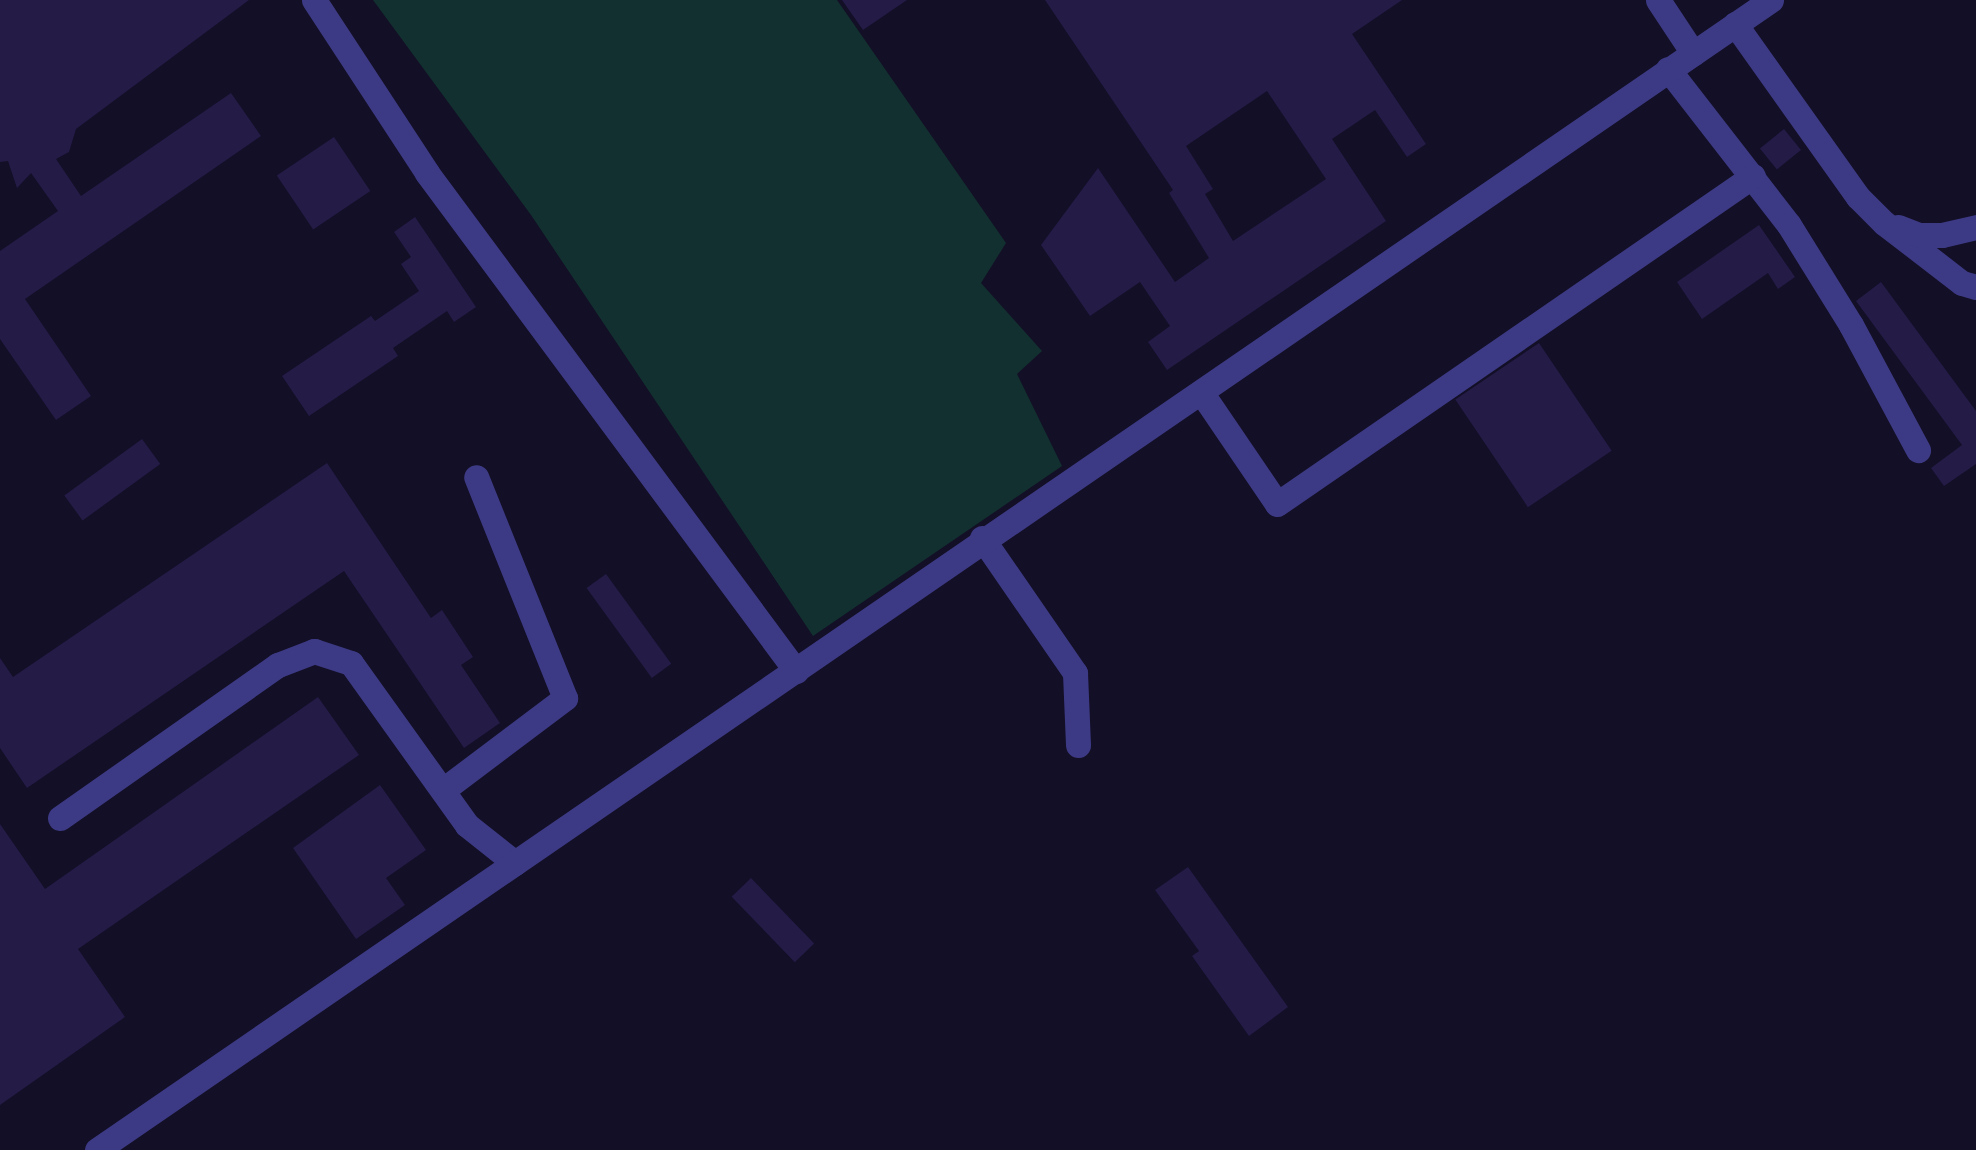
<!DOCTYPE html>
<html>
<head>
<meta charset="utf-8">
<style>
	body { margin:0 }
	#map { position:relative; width:1976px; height:1150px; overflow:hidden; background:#130f26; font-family:Mulish,sans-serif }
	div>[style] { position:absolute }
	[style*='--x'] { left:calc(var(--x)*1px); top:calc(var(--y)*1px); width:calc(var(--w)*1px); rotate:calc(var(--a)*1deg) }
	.green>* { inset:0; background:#12302f }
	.building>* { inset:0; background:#241b47; transform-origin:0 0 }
	.minor>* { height:25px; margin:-12.5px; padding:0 12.5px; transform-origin:12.5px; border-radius:12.5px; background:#3d3a85 }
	span { translate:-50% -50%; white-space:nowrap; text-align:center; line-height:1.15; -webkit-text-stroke:8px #130f26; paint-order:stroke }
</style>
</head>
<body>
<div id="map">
	<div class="green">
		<div style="clip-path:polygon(373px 0,837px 0,1006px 243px,981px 283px,1042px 351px,1017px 374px,1062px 466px,813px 636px,531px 215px)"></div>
	</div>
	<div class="building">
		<div style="clip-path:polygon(0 0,249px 0,76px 129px,69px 152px,56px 159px,81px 196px,231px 93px,261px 136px,25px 299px,91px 396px,56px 420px,0 339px,0 251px,58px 211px,31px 173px,17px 188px,8px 161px,0 162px)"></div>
		<div style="clip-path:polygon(842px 0,907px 0,863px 30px)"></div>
		<div style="clip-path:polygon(evenodd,1045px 0,1402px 0,1352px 34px,1426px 144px,1407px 157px,1375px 110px,1332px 139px,1386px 221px,1167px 370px,1148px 342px,1170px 326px,1140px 282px,1090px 316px,1041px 245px,1098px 168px,1175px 282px,1209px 258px,1169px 193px,1173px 190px,1045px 0,1267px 91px,1326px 179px,1233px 241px,1205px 194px,1213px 189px,1186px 146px,1267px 91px)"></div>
		<div style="left:1784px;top:129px;width:27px;height:31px;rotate:51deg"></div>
		<div style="left:334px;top:137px;width:65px;height:69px;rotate:56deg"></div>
		<div style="clip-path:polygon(415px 217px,476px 307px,454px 322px,447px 311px,393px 348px,398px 356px,309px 416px,282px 376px,371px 316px,375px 321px,419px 291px,401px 264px,411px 257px,394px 232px)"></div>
		<div style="clip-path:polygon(1759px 225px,1795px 277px,1778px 289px,1768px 273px,1702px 319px,1677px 282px)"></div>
		<div style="clip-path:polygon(1881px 282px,1976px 411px,1976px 464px,1944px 486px,1931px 468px,1962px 445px,1856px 301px)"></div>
		<div style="left:1539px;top:343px;width:130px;height:101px;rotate:56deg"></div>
		<div style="left:142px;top:439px;width:31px;height:96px;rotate:54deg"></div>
		<div style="clip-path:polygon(327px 463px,431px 618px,442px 610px,473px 657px,461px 665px,500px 723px,464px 748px,344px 571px,27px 788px,0 748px,0 658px,13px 677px)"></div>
		<div style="left:606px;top:574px;width:111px;height:24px;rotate:54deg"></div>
		<div style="clip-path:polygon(318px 697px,359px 755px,78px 949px,125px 1017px,0 1105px,0 824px,45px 889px)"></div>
		<div style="clip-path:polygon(380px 785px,426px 850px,386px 878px,405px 905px,356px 939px,293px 848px)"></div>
		<div style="clip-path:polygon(1188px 867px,1288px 1007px,1249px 1036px,1192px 956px,1199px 951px,1155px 890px)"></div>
		<div style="left:751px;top:878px;width:91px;height:27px;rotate:46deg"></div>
	</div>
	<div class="minor">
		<div style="--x:314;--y:0;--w:207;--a:56.8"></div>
		<div style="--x:427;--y:173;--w:620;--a:53.46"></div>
		<div style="--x:1658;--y:0;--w:64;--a:56.6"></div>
		<div style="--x:1735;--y:24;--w:212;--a:54.6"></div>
		<div style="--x:1858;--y:197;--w:37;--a:45"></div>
		<div style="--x:1884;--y:223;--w:98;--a:37.6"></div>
		<div style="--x:1962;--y:283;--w:15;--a:16"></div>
		<div style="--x:1668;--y:69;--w:197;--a:52.2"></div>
		<div style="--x:1789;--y:225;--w:118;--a:58.2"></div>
		<div style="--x:1851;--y:325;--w:142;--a:61.8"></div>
		<div style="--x:1898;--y:227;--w:22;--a:21"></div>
		<div style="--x:1919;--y:235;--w:23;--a:0"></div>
		<div style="--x:1942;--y:235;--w:35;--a:-13"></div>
		<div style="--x:1201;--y:392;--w:135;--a:55.8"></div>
		<div style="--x:1277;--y:504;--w:578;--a:-34.57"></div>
		<div style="--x:982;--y:538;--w:164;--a:55.4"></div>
		<div style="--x:1075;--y:673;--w:72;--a:87.6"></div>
		<div style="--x:443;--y:790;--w:153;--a:-37"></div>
		<div style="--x:565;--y:698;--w:238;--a:-111.9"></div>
		<div style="--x:60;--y:818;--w:266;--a:-35.1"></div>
		<div style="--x:278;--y:665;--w:39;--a:-21"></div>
		<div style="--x:314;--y:651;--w:39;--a:18"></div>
		<div style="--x:351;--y:663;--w:199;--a:54.4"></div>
		<div style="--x:467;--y:825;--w:61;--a:38.4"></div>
		<div style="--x:97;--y:1150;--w:2031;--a:-34.49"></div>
	</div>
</div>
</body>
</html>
